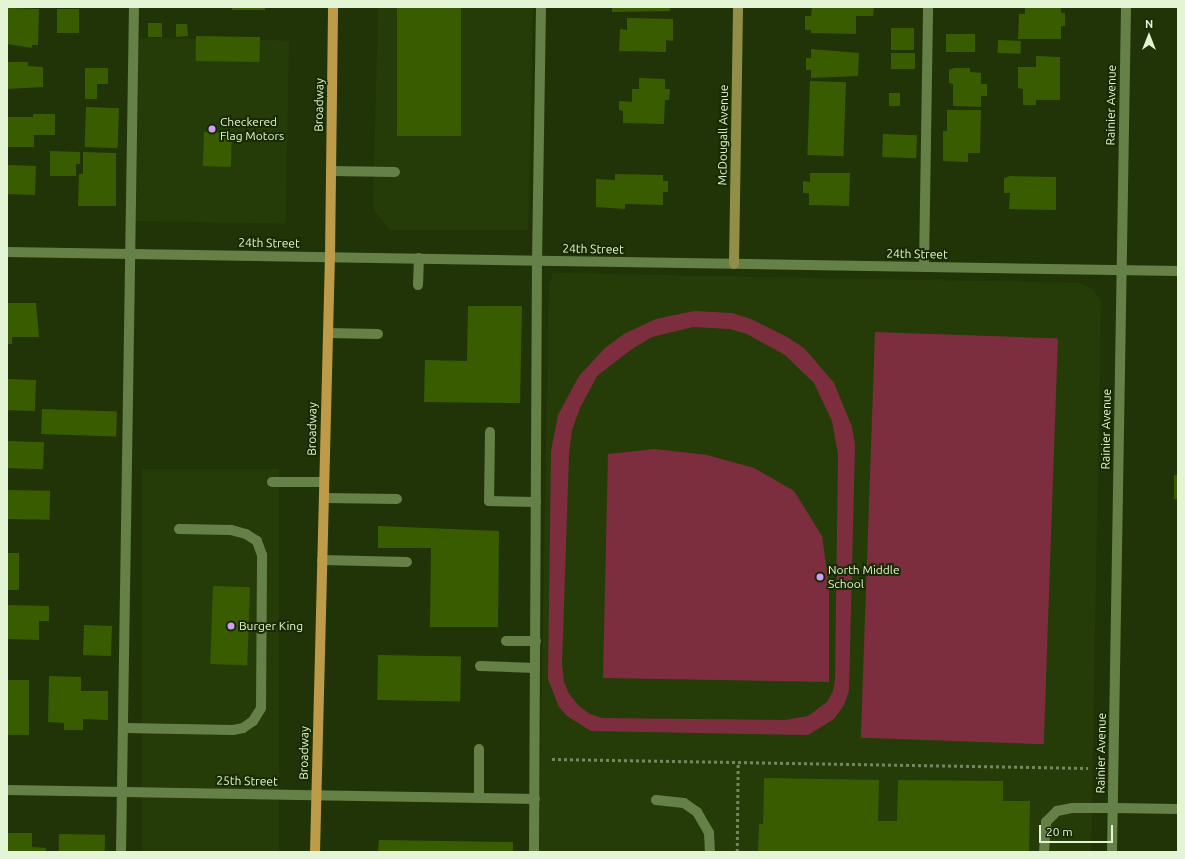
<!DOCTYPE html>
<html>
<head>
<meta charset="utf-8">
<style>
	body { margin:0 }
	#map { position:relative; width:1185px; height:859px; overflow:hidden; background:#213407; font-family:Ubuntu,sans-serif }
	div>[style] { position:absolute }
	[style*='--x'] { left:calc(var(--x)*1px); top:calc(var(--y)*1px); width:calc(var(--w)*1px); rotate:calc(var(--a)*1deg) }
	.built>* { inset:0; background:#263c08; transform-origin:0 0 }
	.green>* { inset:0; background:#7c2e3f; transform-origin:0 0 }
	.building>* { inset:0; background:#3a5c01; transform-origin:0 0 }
	.path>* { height:2.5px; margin-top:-1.25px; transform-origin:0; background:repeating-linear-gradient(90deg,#758760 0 3px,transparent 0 6px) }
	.lane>* { height:10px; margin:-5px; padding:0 5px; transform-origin:5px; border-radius:5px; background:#658147 }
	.street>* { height:10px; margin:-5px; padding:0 5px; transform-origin:5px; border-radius:5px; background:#658147 }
	.secondary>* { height:10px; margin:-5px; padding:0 5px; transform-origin:5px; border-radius:5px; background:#918e47 }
	.primary>* { height:10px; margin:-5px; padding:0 5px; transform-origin:5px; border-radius:5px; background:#bd9b48 }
	.dots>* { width:11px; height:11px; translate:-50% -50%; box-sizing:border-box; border:2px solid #172a00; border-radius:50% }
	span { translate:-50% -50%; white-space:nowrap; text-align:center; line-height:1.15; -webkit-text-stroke:4px #172a00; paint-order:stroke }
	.street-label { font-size:12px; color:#e4f5d6 }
	.poi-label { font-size:12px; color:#e4f5d6 }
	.left { translate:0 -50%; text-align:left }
	.frame { position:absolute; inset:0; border:8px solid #e4f5d6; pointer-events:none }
	.north { position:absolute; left:1129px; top:16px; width:40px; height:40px; -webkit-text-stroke:3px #172a00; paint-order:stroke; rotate:0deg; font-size:11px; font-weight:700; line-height:16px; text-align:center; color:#e4f5d6 }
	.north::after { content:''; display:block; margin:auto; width:14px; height:18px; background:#e4f5d6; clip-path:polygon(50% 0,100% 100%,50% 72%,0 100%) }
	.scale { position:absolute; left:1039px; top:825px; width:74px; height:18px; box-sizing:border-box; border:2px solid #e4f5d6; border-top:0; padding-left:5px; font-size:12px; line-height:14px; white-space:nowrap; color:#e4f5d6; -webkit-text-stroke:3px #172a00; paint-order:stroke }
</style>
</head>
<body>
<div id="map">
	<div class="built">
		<div style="clip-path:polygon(378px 7px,533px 7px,528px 230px,390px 230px,373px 209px)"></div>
		<div style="left:139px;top:38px;width:150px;height:183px;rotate:1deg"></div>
		<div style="clip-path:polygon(553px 273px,1081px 283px,1094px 290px,1101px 302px,1091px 852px,539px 852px,549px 285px)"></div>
		<div style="left:142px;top:469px;width:137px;height:383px"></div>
	</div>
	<div class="green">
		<div style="clip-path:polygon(evenodd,694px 311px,732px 313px,751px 319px,789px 338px,805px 349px,834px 383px,852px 427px,855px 445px,849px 690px,844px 705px,834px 719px,808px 735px,591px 731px,567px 716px,559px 707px,548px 679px,551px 451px,558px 415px,579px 376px,605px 348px,624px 334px,656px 319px,694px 311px,693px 327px,730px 329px,747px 334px,785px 355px,814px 383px,832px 421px,838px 454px,835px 680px,833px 691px,827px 702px,808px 716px,785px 720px,602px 718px,590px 714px,580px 707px,569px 694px,564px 682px,562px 665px,569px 454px,572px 430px,580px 408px,597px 376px,632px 349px,652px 337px,693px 327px)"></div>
		<div style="left:875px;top:332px;width:183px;height:406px;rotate:2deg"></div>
		<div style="clip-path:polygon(655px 449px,707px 455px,754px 468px,794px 491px,822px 536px,829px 587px,829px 682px,603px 678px,608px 454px)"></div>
	</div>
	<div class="building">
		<div style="left:232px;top:7px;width:33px;height:3px"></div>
		<div style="left:397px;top:7px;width:64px;height:129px"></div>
		<div style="clip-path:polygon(612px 7px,670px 7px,670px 11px,612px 12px)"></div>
		<div style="clip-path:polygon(812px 7px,874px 7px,873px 16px,856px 16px,856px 34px,811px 33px,811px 30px,805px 30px,805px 16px,811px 16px)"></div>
		<div style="clip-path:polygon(1025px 7px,1061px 7px,1061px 13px,1065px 13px,1065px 26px,1061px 26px,1061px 39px,1018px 39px,1019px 14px,1025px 14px)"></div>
		<div style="clip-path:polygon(7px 8px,39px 9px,38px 45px,32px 45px,32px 48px,7px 44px)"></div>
		<div style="left:57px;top:9px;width:22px;height:24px"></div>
		<div style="clip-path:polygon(627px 18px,673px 19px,673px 41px,666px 40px,666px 52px,619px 51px,620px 29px,627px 30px)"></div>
		<div style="left:148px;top:23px;width:14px;height:14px"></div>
		<div style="clip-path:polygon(176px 24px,187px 24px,188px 36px,176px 37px)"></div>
		<div style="left:891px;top:28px;width:23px;height:22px"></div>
		<div style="left:946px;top:34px;width:29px;height:18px"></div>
		<div style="left:196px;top:36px;width:64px;height:25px;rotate:1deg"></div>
		<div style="left:998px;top:40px;width:23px;height:13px;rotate:2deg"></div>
		<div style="clip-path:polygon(811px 49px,859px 53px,858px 76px,811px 78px,811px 70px,806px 70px,806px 58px,811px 58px)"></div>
		<div style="left:891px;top:53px;width:24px;height:16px"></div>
		<div style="clip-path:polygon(1036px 56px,1060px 57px,1060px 100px,1036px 100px,1036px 105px,1023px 105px,1023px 89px,1018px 88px,1018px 67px,1036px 67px)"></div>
		<div style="clip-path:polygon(7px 62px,28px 62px,28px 66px,43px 67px,43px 87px,7px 89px)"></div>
		<div style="clip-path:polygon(85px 68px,108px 68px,108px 84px,97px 84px,97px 99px,85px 99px)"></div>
		<div style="clip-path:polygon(954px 68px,970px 68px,970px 72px,981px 73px,981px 84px,987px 84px,987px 96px,981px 96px,981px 107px,953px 106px,953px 84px,949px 83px,949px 70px)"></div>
		<div style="clip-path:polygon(639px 78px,665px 79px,665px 89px,670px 89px,669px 100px,665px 100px,664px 124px,623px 123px,623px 111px,619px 110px,619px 101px,632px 102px,632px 89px,639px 89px)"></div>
		<div style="left:810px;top:81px;width:36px;height:74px;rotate:2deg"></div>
		<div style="left:889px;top:93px;width:11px;height:13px"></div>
		<div style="left:86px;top:107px;width:33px;height:40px;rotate:2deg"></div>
		<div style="clip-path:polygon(947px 110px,981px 110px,980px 153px,968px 153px,968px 162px,943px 161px,943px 131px,947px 131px)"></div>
		<div style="clip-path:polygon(33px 114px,55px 114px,55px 135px,34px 135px,34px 147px,7px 147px,7px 117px,33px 117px)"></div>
		<div style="left:204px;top:132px;width:28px;height:34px;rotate:2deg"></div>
		<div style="left:883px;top:134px;width:34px;height:23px;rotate:2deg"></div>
		<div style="clip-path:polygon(50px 151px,80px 152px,80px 164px,76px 164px,76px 176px,50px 176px)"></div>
		<div style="clip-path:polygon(83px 152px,116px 153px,116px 206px,78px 206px,79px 174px,83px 174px)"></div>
		<div style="left:7px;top:165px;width:29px;height:29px;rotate:2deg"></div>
		<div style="clip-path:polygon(810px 173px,850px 173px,849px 206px,809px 205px,809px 193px,803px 193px,803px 181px,810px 182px)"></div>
		<div style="clip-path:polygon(615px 174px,663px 175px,663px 181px,668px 181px,668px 192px,663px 192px,663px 205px,625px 204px,625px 209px,596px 207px,596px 179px,615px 180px)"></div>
		<div style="clip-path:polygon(1010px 176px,1056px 177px,1056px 210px,1009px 209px,1010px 193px,1004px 193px,1004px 178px)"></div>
		<div style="clip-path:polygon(7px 303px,36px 303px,39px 337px,12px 337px,12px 344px,7px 344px)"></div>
		<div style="clip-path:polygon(468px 306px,522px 306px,520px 403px,424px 402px,425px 360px,467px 361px)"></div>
		<div style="left:7px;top:379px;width:29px;height:31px;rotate:2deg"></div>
		<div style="left:42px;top:409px;width:75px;height:25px;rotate:2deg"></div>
		<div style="left:7px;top:441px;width:37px;height:27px;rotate:2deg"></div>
		<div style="left:1174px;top:475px;width:4px;height:24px"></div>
		<div style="left:7px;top:490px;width:43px;height:29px;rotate:1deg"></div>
		<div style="clip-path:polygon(378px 526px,499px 531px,498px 627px,430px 627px,431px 548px,378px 548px)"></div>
		<div style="left:7px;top:553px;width:12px;height:37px"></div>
		<div style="left:213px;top:586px;width:37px;height:78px;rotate:2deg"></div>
		<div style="clip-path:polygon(7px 605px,49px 606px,49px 621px,39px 621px,39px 640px,7px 639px)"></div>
		<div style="left:84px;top:625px;width:28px;height:30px;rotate:2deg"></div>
		<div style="left:378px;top:655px;width:83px;height:45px;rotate:1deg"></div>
		<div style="clip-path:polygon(49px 676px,81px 677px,81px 691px,108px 691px,108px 720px,83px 719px,83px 730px,64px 730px,64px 723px,48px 722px)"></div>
		<div style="left:7px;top:680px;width:22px;height:55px"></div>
		<div style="clip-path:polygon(764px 778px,879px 780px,878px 821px,897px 821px,898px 780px,1003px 781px,1003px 801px,1030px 801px,1029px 852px,758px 852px,759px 824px,763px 824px)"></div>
		<div style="clip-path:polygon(7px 833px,32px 833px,32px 847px,46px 848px,46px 852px,7px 852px)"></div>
		<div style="left:59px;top:834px;width:46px;height:18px;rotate:1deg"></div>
		<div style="clip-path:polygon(379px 840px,513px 842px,513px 852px,378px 852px)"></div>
	</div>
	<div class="path">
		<div style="--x:552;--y:759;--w:536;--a:0.96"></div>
		<div style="--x:737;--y:852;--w:90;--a:-89.4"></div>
	</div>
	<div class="lane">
		<div style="--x:331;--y:171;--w:64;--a:0.9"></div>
		<div style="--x:924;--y:267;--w:260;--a:-89.1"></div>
		<div style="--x:418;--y:285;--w:27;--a:-88"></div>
		<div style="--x:328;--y:333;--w:50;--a:1.1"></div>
		<div style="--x:490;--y:432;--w:69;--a:90.8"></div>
		<div style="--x:489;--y:501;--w:47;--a:1.2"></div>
		<div style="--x:272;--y:482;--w:52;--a:0"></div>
		<div style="--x:324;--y:498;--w:73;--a:0.8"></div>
		<div style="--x:322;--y:560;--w:85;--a:1.3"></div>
		<div style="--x:506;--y:641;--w:30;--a:0"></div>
		<div style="--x:480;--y:666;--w:55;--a:2.1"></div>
		<div style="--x:124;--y:728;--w:109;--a:1.1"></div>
		<div style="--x:233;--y:730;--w:10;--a:-11"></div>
		<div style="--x:243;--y:728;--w:12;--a:-35"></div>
		<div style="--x:253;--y:721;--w:15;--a:-58"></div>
		<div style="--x:261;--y:708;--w:153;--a:-89.6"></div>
		<div style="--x:262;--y:555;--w:15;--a:-110"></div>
		<div style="--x:257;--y:541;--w:13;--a:-148"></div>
		<div style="--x:246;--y:534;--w:16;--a:-165"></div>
		<div style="--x:231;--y:530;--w:52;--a:-178.9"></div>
		<div style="--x:479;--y:797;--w:48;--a:-90"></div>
		<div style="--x:656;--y:800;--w:28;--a:6"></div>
		<div style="--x:684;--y:803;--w:16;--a:35"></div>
		<div style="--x:697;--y:812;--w:24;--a:60"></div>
		<div style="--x:709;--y:833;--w:19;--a:87"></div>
		<div style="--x:121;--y:852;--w:845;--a:-89.12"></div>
		<div style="--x:534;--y:852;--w:591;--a:-89.71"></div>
		<div style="--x:537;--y:261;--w:254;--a:-89.1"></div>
		<div style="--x:1044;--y:852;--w:30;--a:-86"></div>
		<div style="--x:1046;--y:822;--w:16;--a:-45"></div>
		<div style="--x:1057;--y:811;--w:16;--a:-11"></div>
		<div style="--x:1073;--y:808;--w:40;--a:0"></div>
	</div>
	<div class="street">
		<div style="--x:7;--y:252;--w:1171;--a:0.93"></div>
		<div style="--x:7;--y:790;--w:528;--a:0.98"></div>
		<div style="--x:1113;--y:808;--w:65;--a:0.9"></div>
		<div style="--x:1112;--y:852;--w:845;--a:-89.05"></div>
	</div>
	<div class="secondary">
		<div style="--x:734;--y:264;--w:257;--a:-89.1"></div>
	</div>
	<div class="primary">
		<div style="--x:315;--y:852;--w:595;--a:-88.56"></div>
		<div style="--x:330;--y:257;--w:250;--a:-89.3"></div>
	</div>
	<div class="dots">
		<div style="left:212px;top:129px;background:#d49cfc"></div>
		<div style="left:820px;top:577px;background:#d49cfc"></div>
		<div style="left:231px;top:626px;background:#d49cfc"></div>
	</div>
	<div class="street-label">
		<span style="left:319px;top:105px;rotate:-89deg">Broadway</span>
		<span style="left:1111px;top:105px;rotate:-89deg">Rainier Avenue</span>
		<span style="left:723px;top:135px;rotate:-89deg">McDougall Avenue</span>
		<span style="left:269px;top:243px;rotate:1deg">24th Street</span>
		<span style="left:593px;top:249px;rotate:1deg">24th Street</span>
		<span style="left:917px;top:254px;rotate:1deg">24th Street</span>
		<span style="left:312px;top:429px;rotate:-89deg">Broadway</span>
		<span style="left:1106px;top:429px;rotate:-89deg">Rainier Avenue</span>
		<span style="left:304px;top:753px;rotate:-89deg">Broadway</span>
		<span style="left:1101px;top:753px;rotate:-89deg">Rainier Avenue</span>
		<span style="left:247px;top:781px;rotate:1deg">25th Street</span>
	</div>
	<div class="poi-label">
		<span class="left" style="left:220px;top:129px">Checkered<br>Flag Motors</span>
		<span class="left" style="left:828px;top:577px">North Middle<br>School</span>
		<span class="left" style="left:239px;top:626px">Burger King</span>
	</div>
	<div class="frame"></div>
	<div class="north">N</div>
	<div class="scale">20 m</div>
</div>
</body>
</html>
